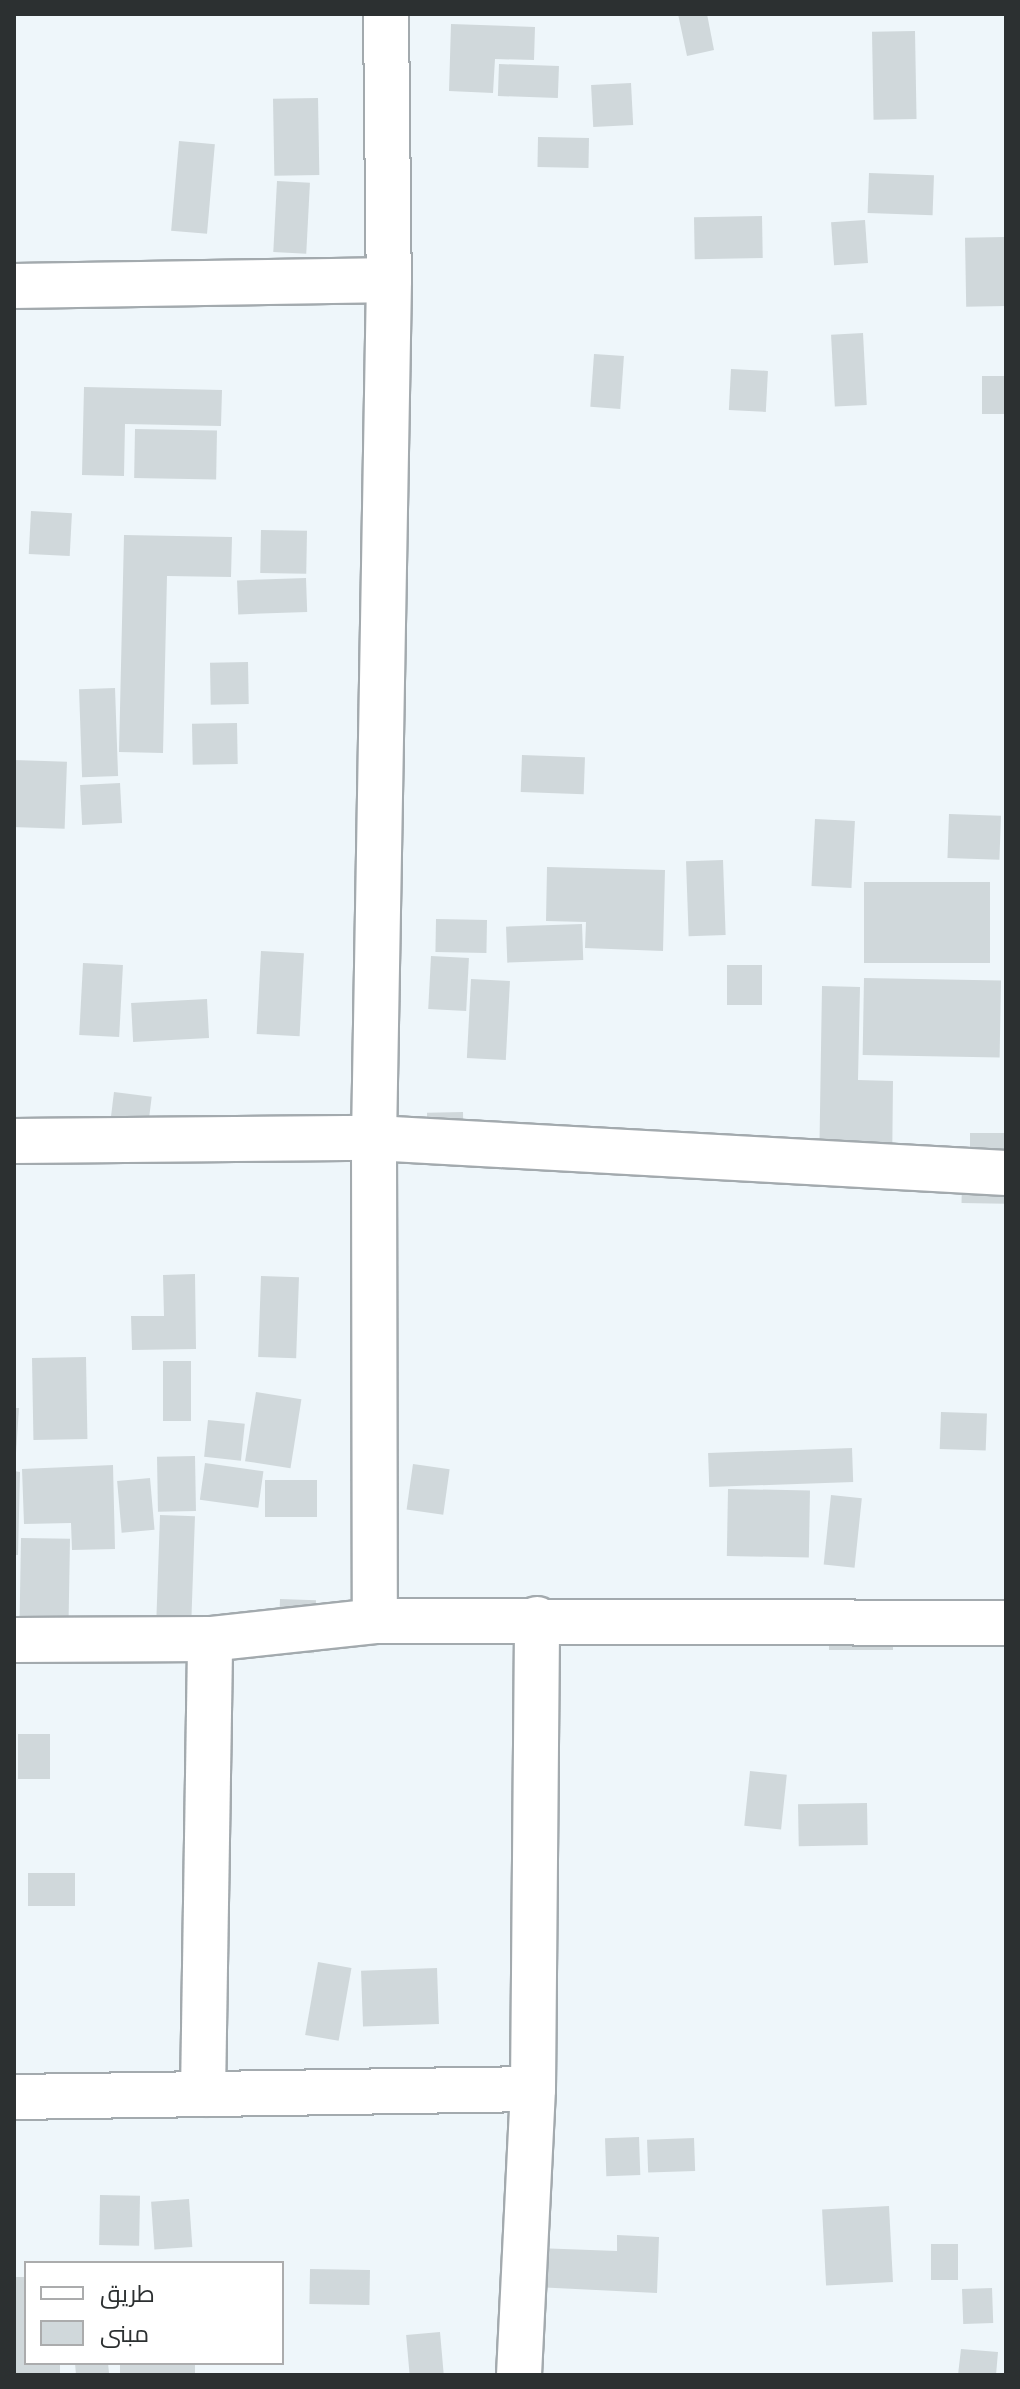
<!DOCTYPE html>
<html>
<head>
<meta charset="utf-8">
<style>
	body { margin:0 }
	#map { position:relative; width:1020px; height:2389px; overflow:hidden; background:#eef6fa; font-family:Montserrat,Cairo,sans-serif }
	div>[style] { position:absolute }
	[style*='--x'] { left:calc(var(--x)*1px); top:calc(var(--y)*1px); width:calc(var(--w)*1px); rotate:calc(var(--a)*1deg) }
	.building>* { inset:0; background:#d0d8db; transform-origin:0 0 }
	.roads { filter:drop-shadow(2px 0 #a3aaae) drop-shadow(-2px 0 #a3aaae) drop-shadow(0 2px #a3aaae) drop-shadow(0 -2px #a3aaae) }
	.minor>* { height:44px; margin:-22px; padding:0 22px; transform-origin:22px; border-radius:22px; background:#fff }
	span { translate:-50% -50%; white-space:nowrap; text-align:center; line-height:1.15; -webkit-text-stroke:8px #fff; paint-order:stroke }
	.frame { position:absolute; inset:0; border:16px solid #2c3031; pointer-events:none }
	.legend { position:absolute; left:24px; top:2261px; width:260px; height:104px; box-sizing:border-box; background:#fff; border:2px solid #abacad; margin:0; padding:10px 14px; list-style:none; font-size:24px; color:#2c3031 }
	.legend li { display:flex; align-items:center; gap:16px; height:40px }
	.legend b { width:40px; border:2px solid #abacad }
</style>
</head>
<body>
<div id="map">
	<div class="building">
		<div style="clip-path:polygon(678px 14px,707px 14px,714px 50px,687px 56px)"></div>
		<div style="clip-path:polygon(451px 24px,535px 27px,534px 60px,495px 59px,493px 93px,449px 91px)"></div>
		<div style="left:915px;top:31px;width:88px;height:43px;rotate:89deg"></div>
		<div style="left:499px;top:64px;width:60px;height:32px;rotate:2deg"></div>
		<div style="left:631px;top:83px;width:42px;height:40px;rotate:87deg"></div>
		<div style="left:318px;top:98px;width:77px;height:45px;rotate:89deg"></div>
		<div style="left:538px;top:137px;width:51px;height:30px;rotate:1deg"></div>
		<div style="left:179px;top:141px;width:36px;height:90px;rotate:5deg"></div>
		<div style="left:869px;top:173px;width:65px;height:40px;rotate:2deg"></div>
		<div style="left:277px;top:181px;width:33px;height:71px;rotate:3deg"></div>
		<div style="left:762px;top:216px;width:42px;height:68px;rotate:89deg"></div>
		<div style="left:865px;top:220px;width:43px;height:34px;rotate:86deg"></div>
		<div style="left:1005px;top:237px;width:69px;height:40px;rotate:89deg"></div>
		<div style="left:863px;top:333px;width:72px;height:32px;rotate:87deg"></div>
		<div style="left:594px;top:354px;width:30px;height:53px;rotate:4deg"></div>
		<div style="left:731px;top:369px;width:37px;height:41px;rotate:3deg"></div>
		<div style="left:982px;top:376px;width:23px;height:38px"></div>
		<div style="clip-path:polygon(84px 387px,222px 390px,221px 426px,125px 424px,124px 476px,82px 475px)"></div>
		<div style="left:135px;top:429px;width:82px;height:49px;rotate:1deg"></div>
		<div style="left:31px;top:511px;width:41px;height:43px;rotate:3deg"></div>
		<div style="left:261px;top:530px;width:46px;height:43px;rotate:1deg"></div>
		<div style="clip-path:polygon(124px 535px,232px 537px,231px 577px,167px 576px,163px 753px,119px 752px)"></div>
		<div style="left:306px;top:578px;width:34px;height:69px;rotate:88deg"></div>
		<div style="left:248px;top:662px;width:42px;height:38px;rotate:89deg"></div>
		<div style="left:115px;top:688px;width:88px;height:36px;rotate:88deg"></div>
		<div style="left:237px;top:723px;width:41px;height:45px;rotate:89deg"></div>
		<div style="left:522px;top:755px;width:63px;height:37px;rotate:2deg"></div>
		<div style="left:14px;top:760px;width:53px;height:67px;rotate:2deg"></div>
		<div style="left:120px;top:783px;width:40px;height:40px;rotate:87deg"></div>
		<div style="left:949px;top:814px;width:52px;height:44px;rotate:2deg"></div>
		<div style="left:815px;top:819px;width:40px;height:67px;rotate:3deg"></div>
		<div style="left:723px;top:860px;width:75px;height:37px;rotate:88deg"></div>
		<div style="clip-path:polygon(547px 867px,665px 870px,663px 951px,585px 948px,586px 922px,546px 921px)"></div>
		<div style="left:990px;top:882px;width:81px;height:126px;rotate:90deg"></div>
		<div style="left:436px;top:919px;width:51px;height:33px;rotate:1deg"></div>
		<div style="left:582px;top:924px;width:36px;height:76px;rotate:88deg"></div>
		<div style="left:261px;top:951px;width:43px;height:83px;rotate:3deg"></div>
		<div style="left:431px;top:956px;width:38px;height:53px;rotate:3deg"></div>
		<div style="left:83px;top:963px;width:40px;height:72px;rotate:3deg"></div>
		<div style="left:727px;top:965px;width:35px;height:40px"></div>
		<div style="left:864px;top:978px;width:137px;height:77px;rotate:1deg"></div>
		<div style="left:471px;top:979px;width:39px;height:79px;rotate:3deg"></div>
		<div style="clip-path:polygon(822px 986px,860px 987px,858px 1080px,893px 1081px,892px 1175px,819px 1174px)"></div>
		<div style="left:207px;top:999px;width:39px;height:76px;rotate:87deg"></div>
		<div style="left:114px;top:1092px;width:38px;height:41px;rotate:7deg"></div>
		<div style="left:463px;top:1112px;width:39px;height:36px;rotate:89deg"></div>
		<div style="left:970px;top:1133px;width:36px;height:39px"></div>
		<div style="left:962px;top:1177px;width:44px;height:26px;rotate:1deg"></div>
		<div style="clip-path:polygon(195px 1274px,196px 1349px,132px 1350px,131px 1316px,164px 1316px,163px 1275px)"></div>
		<div style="left:261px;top:1276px;width:38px;height:81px;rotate:2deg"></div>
		<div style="left:86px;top:1357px;width:82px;height:54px;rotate:89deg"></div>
		<div style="left:163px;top:1361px;width:28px;height:60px"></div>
		<div style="left:256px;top:1392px;width:46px;height:70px;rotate:9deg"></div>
		<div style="clip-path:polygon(14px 1408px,19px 1408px,16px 1453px,14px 1453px)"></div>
		<div style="left:941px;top:1412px;width:46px;height:37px;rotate:2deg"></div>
		<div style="left:208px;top:1420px;width:37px;height:37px;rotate:6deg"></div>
		<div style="left:852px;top:1448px;width:34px;height:144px;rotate:88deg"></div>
		<div style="left:195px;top:1456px;width:55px;height:38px;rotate:89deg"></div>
		<div style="left:205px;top:1463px;width:59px;height:37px;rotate:8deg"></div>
		<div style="left:413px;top:1464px;width:37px;height:46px;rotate:8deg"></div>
		<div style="clip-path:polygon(113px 1465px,115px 1549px,72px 1550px,71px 1523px,24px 1524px,22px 1469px)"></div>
		<div style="clip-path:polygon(14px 1471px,20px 1472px,18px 1555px,14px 1555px)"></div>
		<div style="left:150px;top:1478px;width:52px;height:33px;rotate:85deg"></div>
		<div style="left:317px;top:1480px;width:37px;height:52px;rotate:90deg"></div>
		<div style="left:728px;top:1489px;width:82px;height:67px;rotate:1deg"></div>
		<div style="left:831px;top:1495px;width:31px;height:70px;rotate:6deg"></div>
		<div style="left:160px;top:1515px;width:35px;height:130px;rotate:2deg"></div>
		<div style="left:21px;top:1538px;width:49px;height:110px;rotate:1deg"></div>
		<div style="left:280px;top:1599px;width:36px;height:53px;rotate:2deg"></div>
		<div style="left:829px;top:1612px;width:64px;height:38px"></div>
		<div style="left:18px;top:1734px;width:32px;height:45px"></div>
		<div style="left:750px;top:1771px;width:37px;height:55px;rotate:6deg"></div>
		<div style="left:867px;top:1803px;width:42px;height:69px;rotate:89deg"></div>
		<div style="left:75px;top:1873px;width:33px;height:47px;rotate:90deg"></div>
		<div style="left:318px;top:1962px;width:34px;height:74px;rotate:10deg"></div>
		<div style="left:437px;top:1968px;width:56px;height:76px;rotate:88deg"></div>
		<div style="left:639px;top:2137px;width:38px;height:34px;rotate:88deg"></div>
		<div style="left:694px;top:2138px;width:33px;height:47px;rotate:88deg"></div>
		<div style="left:100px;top:2195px;width:40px;height:50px;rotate:1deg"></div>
		<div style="left:189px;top:2199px;width:48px;height:38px;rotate:86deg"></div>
		<div style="left:889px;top:2206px;width:76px;height:67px;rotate:87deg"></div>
		<div style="clip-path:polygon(617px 2235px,659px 2237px,657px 2293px,535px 2287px,537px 2248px,617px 2251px)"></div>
		<div style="left:931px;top:2244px;width:27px;height:36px"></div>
		<div style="left:310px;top:2269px;width:60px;height:35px;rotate:1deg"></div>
		<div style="clip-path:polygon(14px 2277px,26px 2277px,26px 2363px,60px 2363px,60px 2375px,14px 2375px)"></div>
		<div style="left:992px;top:2288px;width:35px;height:30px;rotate:88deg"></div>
		<div style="left:440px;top:2332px;width:43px;height:34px;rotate:85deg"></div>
		<div style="clip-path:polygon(961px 2349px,998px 2352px,996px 2375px,958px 2375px)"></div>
		<div style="clip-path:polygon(75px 2363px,108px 2363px,109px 2373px,76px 2375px)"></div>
		<div style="left:120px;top:2363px;width:75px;height:12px"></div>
	</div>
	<div class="roads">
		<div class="minor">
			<div style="--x:386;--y:14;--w:266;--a:89.4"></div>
			<div style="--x:14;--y:286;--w:375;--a:-0.9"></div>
			<div style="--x:389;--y:280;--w:858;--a:91"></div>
			<div style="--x:374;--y:1138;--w:483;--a:89.9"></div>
			<div style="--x:14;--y:1141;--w:360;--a:-0.5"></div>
			<div style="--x:374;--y:1138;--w:633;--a:3.17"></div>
			<div style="--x:14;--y:1640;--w:196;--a:-0.3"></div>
			<div style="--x:210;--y:1639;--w:166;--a:-6.2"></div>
			<div style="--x:375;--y:1621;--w:631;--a:0.18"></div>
			<div style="--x:203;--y:2094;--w:455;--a:-89.1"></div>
			<div style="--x:14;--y:2097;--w:519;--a:-0.88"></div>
			<div style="--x:519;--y:2375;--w:286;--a:-87.2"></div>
			<div style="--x:533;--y:2089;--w:470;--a:-89.5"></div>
		</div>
	</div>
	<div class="frame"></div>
	<ul class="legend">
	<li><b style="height:10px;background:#fff"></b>طريق</li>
	<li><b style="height:22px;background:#d0d8db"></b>مبنى</li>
	</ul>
</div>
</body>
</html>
